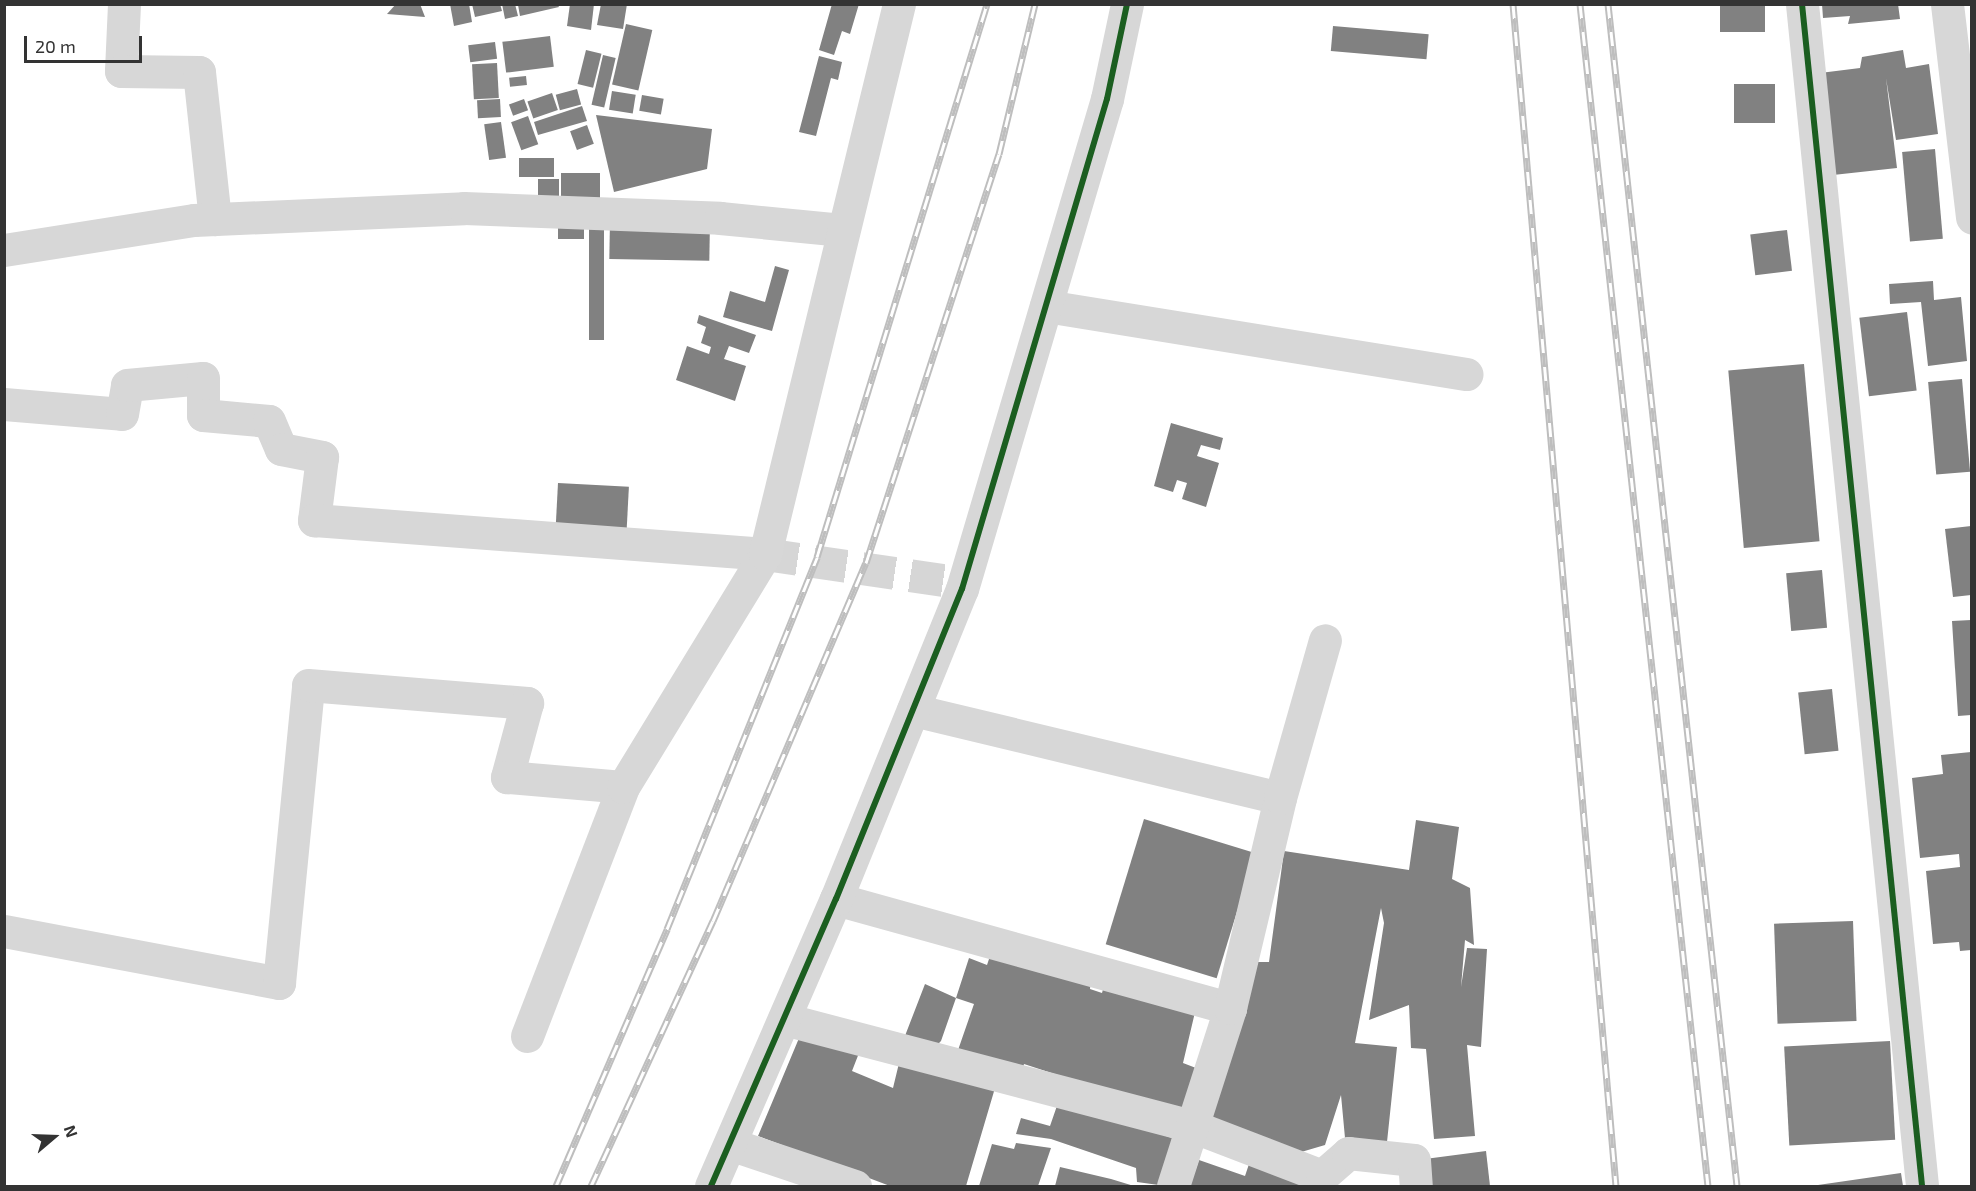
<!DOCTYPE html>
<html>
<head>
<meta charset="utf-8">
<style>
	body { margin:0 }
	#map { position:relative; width:1976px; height:1191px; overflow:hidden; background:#fff; font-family:"Exo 2",sans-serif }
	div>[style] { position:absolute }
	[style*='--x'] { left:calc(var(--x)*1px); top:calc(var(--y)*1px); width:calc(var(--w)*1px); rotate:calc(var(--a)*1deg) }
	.building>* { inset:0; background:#818181; transform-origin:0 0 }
	.street-tunnel>* { height:33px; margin-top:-16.5px; transform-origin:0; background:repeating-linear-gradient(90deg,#d6d6d6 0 33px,transparent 0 49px) }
	.street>* { height:33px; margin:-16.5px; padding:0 16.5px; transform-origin:16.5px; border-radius:16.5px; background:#d7d7d7 }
	.rail>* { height:7px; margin-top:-3.5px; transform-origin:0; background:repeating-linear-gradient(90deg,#fff 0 14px,#bebebe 0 28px); box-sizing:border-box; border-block:2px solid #bebebe }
	.cycleway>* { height:6px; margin:-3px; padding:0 3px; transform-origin:3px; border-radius:3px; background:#1b5e20 }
	span { translate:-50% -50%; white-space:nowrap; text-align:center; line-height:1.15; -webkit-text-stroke:6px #fff; paint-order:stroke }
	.frame { position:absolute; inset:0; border:6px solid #333; pointer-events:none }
	.north { position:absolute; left:24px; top:1107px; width:60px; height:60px; -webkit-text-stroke:4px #fff; paint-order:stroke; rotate:71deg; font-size:16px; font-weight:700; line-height:24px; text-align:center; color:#333 }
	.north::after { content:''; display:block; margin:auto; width:21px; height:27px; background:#333; clip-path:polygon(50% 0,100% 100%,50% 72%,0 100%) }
	.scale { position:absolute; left:24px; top:36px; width:118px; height:27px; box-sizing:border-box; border:3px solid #333; border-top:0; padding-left:8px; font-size:18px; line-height:21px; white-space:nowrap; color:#333; -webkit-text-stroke:4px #fff; paint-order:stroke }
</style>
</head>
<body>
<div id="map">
	<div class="building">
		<div style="clip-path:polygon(396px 4px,420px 4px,425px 17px,387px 14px)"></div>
		<div style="clip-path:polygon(450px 4px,469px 4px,472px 22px,454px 26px)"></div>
		<div style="clip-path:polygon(472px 4px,500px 4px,502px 11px,475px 17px)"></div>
		<div style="clip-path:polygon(502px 4px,515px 4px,518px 16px,505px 19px)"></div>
		<div style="clip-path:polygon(570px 4px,594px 4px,591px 30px,567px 26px)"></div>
		<div style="clip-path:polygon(601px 4px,627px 4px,623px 29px,597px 25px)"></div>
		<div style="clip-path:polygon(832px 4px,859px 4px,850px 34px,842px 31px,834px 55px,819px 50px)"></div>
		<div style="left:1720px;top:4px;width:45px;height:28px"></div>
		<div style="clip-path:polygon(1822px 4px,1898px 4px,1900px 19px,1848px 24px,1850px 16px,1823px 18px)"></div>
		<div style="clip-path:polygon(518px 5px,558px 5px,559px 7px,520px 16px)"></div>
		<div style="left:626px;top:24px;width:27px;height:62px;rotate:13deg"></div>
		<div style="left:1333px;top:26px;width:96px;height:25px;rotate:5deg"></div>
		<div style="left:550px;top:36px;width:31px;height:48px;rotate:83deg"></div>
		<div style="left:495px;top:42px;width:17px;height:27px;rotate:83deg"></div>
		<div style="left:586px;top:50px;width:16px;height:35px;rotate:14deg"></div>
		<div style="clip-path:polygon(1903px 50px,1906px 68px,1929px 64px,1938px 134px,1896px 140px,1886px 78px,1897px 168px,1833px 175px,1820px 73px,1860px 68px,1862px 57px)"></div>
		<div style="left:603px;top:55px;width:13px;height:51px;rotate:13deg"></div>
		<div style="clip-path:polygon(819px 56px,842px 62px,838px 80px,831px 78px,816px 136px,799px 132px)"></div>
		<div style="left:497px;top:63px;width:35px;height:25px;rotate:87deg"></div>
		<div style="left:526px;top:76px;width:9px;height:17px;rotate:84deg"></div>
		<div style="left:1734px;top:84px;width:41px;height:39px"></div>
		<div style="left:577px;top:89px;width:16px;height:22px;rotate:75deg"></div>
		<div style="left:612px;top:91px;width:24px;height:19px;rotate:9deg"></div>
		<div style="left:552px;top:93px;width:18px;height:26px;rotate:71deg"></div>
		<div style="left:642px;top:95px;width:22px;height:16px;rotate:10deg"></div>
		<div style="left:500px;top:99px;width:18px;height:23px;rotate:87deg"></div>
		<div style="left:524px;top:99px;width:12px;height:16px;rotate:70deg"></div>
		<div style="clip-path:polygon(582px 106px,587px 121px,538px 135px,534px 122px)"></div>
		<div style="clip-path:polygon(596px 115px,712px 129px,707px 169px,614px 192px)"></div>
		<div style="left:528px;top:116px;width:30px;height:18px;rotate:70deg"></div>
		<div style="left:501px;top:122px;width:36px;height:17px;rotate:82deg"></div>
		<div style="left:587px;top:125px;width:20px;height:18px;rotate:70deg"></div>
		<div style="left:1935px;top:149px;width:90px;height:33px;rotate:85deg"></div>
		<div style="left:519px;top:158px;width:35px;height:19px"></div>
		<div style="left:600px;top:173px;width:27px;height:39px;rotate:90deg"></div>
		<div style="left:538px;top:179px;width:21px;height:19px"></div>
		<div style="left:558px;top:216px;width:26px;height:23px"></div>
		<div style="left:610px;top:220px;width:100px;height:39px;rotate:1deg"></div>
		<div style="left:589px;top:221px;width:15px;height:119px"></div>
		<div style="left:1787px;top:230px;width:41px;height:37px;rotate:83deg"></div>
		<div style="clip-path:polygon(775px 266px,789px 270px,772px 331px,723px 317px,730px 291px,765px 302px)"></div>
		<div style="clip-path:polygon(1933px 281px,1934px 300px,1961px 297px,1967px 361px,1928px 366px,1921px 302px,1890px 304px,1889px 284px)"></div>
		<div style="left:1907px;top:312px;width:79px;height:48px;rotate:83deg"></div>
		<div style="clip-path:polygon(699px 315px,756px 335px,749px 353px,729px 346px,724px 359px,746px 366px,735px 401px,676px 380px,687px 346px,709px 354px,711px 347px,701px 343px,706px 327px,697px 323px)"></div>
		<div style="left:1804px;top:364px;width:178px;height:76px;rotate:85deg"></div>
		<div style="left:1962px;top:379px;width:93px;height:34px;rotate:85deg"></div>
		<div style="clip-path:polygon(1171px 423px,1223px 438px,1220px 450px,1201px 445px,1197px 456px,1219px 463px,1206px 507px,1182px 499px,1187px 483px,1177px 480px,1173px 492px,1154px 486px)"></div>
		<div style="left:558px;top:483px;width:71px;height:52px;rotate:3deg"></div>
		<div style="clip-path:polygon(1971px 526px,1971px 595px,1953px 597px,1945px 529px)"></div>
		<div style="left:1822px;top:570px;width:58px;height:36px;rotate:85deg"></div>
		<div style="clip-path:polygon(1971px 620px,1971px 715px,1958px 716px,1952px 621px)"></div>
		<div style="left:1832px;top:689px;width:62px;height:34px;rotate:84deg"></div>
		<div style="clip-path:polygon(1971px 752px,1971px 950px,1960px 951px,1959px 942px,1933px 944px,1926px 871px,1960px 867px,1959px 854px,1920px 858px,1912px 778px,1943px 774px,1941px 755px)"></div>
		<div style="left:1144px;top:819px;width:116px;height:131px;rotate:17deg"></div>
		<div style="clip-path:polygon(1416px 820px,1459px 827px,1452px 879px,1470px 888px,1474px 945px,1465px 940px,1461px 987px,1467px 948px,1487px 949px,1481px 1047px,1467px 1045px,1475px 1136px,1434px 1139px,1426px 1049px,1411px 1048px,1409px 1005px,1369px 1020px,1384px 923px,1381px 908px,1355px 1043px,1397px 1047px,1387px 1142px,1345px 1138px,1341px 1095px,1325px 1145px,1291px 1155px,1206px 1128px,1257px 962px,1269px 962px,1284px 851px,1409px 870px)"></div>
		<div style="left:1853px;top:921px;width:100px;height:79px;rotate:88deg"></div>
		<div style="clip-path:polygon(990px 956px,1091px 979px,1090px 989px,1102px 993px,1105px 982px,1196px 1008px,1183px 1063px,1196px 1068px,1183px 1116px,1024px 1064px,1021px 1074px,957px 1053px,974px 1004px,956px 998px,941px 1041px,931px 1051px,903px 1041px,925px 984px,956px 998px,969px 958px,987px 965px)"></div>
		<div style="clip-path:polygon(802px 1031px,859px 1053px,852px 1071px,893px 1088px,900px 1059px,995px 1088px,966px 1186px,890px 1186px,758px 1136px)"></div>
		<div style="left:1890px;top:1041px;width:99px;height:106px;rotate:87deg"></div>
		<div style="clip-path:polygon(1059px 1100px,1172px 1138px,1166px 1186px,1137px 1182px,1136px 1168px,1051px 1139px,1016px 1134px,1021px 1118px,1050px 1126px)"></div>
		<div style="clip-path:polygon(1016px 1143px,1051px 1148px,1038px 1186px,979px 1186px,992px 1144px,1014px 1149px)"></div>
		<div style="clip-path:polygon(1486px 1151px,1490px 1186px,1429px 1186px,1425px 1159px)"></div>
		<div style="clip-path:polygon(1199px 1160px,1245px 1176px,1249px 1164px,1321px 1186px,1190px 1186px)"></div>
		<div style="clip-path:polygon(1060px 1167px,1111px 1179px,1134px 1186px,1055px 1186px)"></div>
		<div style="clip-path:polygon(1901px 1173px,1903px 1186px,1818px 1186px,1818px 1185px)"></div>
	</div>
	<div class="street-tunnel">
		<div style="--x:765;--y:554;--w:201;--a:8.3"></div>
	</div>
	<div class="street">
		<div style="--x:124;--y:4;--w:67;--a:92.6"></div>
		<div style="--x:121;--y:71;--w:78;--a:0.7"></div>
		<div style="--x:199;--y:72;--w:148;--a:83.8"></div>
		<div style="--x:1802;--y:4;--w:1188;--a:84.2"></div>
		<div style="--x:1947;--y:4;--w:215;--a:83.3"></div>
		<div style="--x:4;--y:250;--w:192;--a:-9"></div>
		<div style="--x:194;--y:220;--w:270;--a:-2.5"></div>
		<div style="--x:464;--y:208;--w:256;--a:2.2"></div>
		<div style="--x:720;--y:218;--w:123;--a:5.6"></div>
		<div style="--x:1046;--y:306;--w:426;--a:9.2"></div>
		<div style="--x:4;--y:404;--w:118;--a:4.8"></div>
		<div style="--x:122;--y:414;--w:29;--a:-80"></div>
		<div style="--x:127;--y:385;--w:76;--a:-5.3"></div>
		<div style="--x:203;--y:378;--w:37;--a:90"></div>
		<div style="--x:203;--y:415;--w:66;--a:5.2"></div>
		<div style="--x:269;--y:421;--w:30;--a:67"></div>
		<div style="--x:281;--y:449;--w:42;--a:11"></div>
		<div style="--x:322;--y:457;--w:64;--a:97.2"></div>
		<div style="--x:314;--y:520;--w:452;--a:4.3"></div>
		<div style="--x:913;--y:710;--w:377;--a:13.5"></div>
		<div style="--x:836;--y:899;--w:409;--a:15.5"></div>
		<div style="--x:4;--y:931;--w:280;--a:10.7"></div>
		<div style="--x:279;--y:983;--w:299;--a:-84.4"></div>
		<div style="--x:308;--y:685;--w:220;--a:4.7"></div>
		<div style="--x:527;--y:703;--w:77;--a:105.1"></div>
		<div style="--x:507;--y:777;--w:116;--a:4.9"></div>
		<div style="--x:784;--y:1019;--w:422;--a:14.7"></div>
		<div style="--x:1192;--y:1126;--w:139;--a:21"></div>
		<div style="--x:1322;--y:1176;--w:35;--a:-41"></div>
		<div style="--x:1348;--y:1153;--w:66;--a:6.1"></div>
		<div style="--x:1414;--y:1160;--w:26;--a:86"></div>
		<div style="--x:527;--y:1036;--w:267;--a:-68.9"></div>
		<div style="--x:623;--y:787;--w:273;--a:-58.6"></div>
		<div style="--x:765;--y:554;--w:566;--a:-76.31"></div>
		<div style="--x:730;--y:1144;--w:132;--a:18.6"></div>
		<div style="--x:711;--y:1186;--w:313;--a:-66.5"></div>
		<div style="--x:836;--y:899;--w:335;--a:-67.9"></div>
		<div style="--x:962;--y:589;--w:511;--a:-73.52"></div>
		<div style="--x:1107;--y:99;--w:97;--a:-78.1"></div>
		<div style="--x:1173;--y:1186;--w:187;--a:-72.2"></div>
		<div style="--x:1230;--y:1008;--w:216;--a:-76.6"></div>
		<div style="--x:1280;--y:798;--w:164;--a:-74.1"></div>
	</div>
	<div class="rail">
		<div style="--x:1513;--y:4;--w:1186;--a:85.02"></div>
		<div style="--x:1580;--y:4;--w:1189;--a:83.82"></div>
		<div style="--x:1608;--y:4;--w:1189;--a:83.77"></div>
		<div style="--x:556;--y:1186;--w:280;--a:-66.6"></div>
		<div style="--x:667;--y:929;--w:401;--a:-68"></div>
		<div style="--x:817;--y:557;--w:579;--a:-72.91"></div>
		<div style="--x:591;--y:1186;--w:292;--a:-65.3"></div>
		<div style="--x:713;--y:921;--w:389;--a:-66.9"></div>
		<div style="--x:866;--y:563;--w:430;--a:-72"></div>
		<div style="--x:999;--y:154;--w:154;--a:-76.5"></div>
	</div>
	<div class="cycleway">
		<div style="--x:1802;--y:4;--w:1188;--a:84.2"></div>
		<div style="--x:711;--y:1186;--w:313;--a:-66.5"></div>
		<div style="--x:836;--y:899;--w:335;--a:-67.9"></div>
		<div style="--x:962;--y:589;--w:511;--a:-73.52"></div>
		<div style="--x:1107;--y:99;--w:97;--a:-78.1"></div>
	</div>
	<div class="frame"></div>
	<div class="north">N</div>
	<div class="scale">20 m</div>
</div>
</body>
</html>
